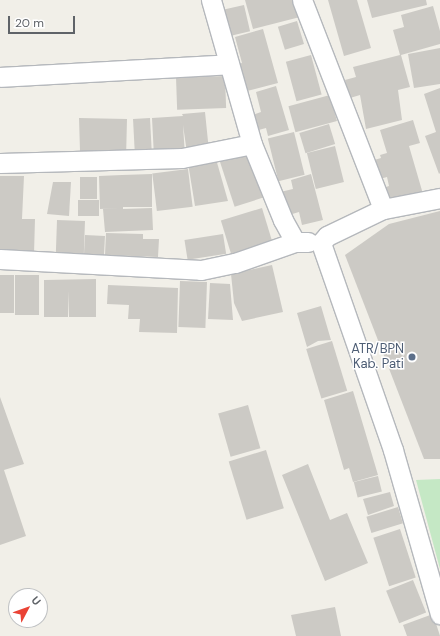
<!DOCTYPE html>
<html>
<head>
<meta charset="utf-8">
<style>
	body { margin:0 }
	#map { position:relative; width:440px; height:636px; overflow:hidden; background:#f1efe8; font-family:"DM Sans",sans-serif }
	div>[style] { position:absolute }
	[style*='--x'] { left:calc(var(--x)*1px); top:calc(var(--y)*1px); width:calc(var(--w)*1px); rotate:calc(var(--a)*1deg) }
	.green>* { inset:0; background:#c5e8c5 }
	.building>* { inset:0; background:#cccac5; transform-origin:0 0 }
	.roads { filter:drop-shadow(1px 0 #b5b8bc) drop-shadow(-1px 0 #b5b8bc) drop-shadow(0 1px #b5b8bc) drop-shadow(0 -1px #b5b8bc) }
	.minor>* { height:19px; margin:-9.5px; padding:0 9.5px; transform-origin:9.5px; border-radius:9.5px; background:#fff }
	.dots>* { width:11px; height:11px; translate:-50% -50%; box-sizing:border-box; border:2px solid #fff; border-radius:50% }
	span { translate:-50% -50%; white-space:nowrap; text-align:center; line-height:1.15; -webkit-text-stroke:3px #fff; paint-order:stroke }
	.service-label { font-size:13px; color:#4e5e75 }
	.right { translate:-100% -50%; text-align:right }
	.north { position:absolute; left:8px; top:588px; width:40px; height:40px; box-sizing:border-box; background:#fff; border:1px solid #bfc1c3; border-radius:50%; rotate:49deg; font-size:11px; font-weight:700; line-height:16px; text-align:center; color:#5f6368 }
	.north::after { content:''; display:block; margin:auto; width:14px; height:18px; background:#ea4335; clip-path:polygon(50% 0,100% 100%,50% 72%,0 100%) }
	.scale { position:absolute; left:8px; top:16px; width:67px; height:18px; box-sizing:border-box; border:2px solid #5f6368; border-top:0; padding-left:5px; font-size:12px; line-height:14px; white-space:nowrap; color:#5f6368; -webkit-text-stroke:3px #fff; paint-order:stroke }
</style>
</head>
<body>
<div id="map">
	<div class="green">
		<div style="clip-path:polygon(440px 479px,440px 569px,416px 480px)"></div>
	</div>
	<div class="building">
		<div style="clip-path:polygon(245px 0,296px 0,300px 17px,253px 29px)"></div>
		<div style="clip-path:polygon(328px 0,357px 0,371px 48px,344px 56px)"></div>
		<div style="clip-path:polygon(367px 0,426px 0,427px 5px,372px 18px)"></div>
		<div style="left:244px;top:5px;width:27px;height:25px;rotate:77deg"></div>
		<div style="clip-path:polygon(433px 6px,440px 31px,440px 44px,401px 55px,410px 87px,398px 90px,402px 120px,366px 129px,360px 95px,350px 98px,345px 80px,356px 77px,353px 67px,400px 55px,393px 30px,404px 27px,401px 15px)"></div>
		<div style="left:297px;top:21px;width:24px;height:20px;rotate:73deg"></div>
		<div style="clip-path:polygon(263px 29px,278px 83px,243px 92px,236px 65px,242px 63px,235px 37px)"></div>
		<div style="clip-path:polygon(440px 48px,440px 84px,414px 88px,408px 54px)"></div>
		<div style="left:311px;top:55px;width:41px;height:26px;rotate:75deg"></div>
		<div style="left:225px;top:76px;width:32px;height:49px;rotate:88deg"></div>
		<div style="clip-path:polygon(276px 86px,289px 130px,268px 136px,266px 128px,255px 131px,250px 116px,261px 112px,256px 92px)"></div>
		<div style="clip-path:polygon(440px 88px,440px 173px,439px 174px,425px 136px,436px 132px,424px 94px)"></div>
		<div style="left:330px;top:95px;width:27px;height:43px;rotate:75deg"></div>
		<div style="clip-path:polygon(205px 112px,209px 151px,187px 153px,183px 125px,185px 156px,154px 157px,152px 118px,183px 116px,182px 114px)"></div>
		<div style="clip-path:polygon(79px 118px,127px 119px,126px 159px,92px 151px,80px 151px)"></div>
		<div style="left:150px;top:118px;width:39px;height:17px;rotate:87deg"></div>
		<div style="clip-path:polygon(413px 120px,420px 143px,409px 146px,423px 194px,387px 202px,383px 188px,389px 186px,387px 177px,376px 180px,371px 161px,381px 158px,380px 155px,387px 153px,380px 130px)"></div>
		<div style="left:329px;top:124px;width:21px;height:31px;rotate:73deg"></div>
		<div style="left:294px;top:132px;width:44px;height:27px;rotate:76deg"></div>
		<div style="left:335px;top:146px;width:37px;height:29px;rotate:76deg"></div>
		<div style="left:248px;top:151px;width:49px;height:30px;rotate:72deg"></div>
		<div style="clip-path:polygon(216px 159px,228px 201px,195px 206px,188px 163px)"></div>
		<div style="left:188px;top:169px;width:38px;height:36px;rotate:83deg"></div>
		<div style="clip-path:polygon(152px 174px,152px 207px,123px 207px,123px 209px,152px 208px,153px 230px,105px 232px,103px 209px,121px 208px,100px 209px,99px 176px,122px 175px,122px 189px,122px 175px)"></div>
		<div style="clip-path:polygon(311px 174px,323px 220px,302px 225px,299px 212px,282px 217px,276px 193px,293px 189px,291px 180px)"></div>
		<div style="clip-path:polygon(0 176px,24px 176px,22px 219px,35px 219px,34px 254px,0 257px)"></div>
		<div style="left:80px;top:177px;width:17px;height:22px"></div>
		<div style="clip-path:polygon(53px 182px,71px 182px,69px 216px,47px 214px)"></div>
		<div style="left:99px;top:200px;width:16px;height:21px;rotate:90deg"></div>
		<div style="left:262px;top:208px;width:37px;height:43px;rotate:73deg"></div>
		<div style="clip-path:polygon(440px 211px,440px 459px,424px 459px,345px 255px,389px 224px)"></div>
		<div style="left:57px;top:220px;width:28px;height:38px;rotate:2deg"></div>
		<div style="clip-path:polygon(106px 233px,143px 234px,143px 239px,159px 239px,158px 257px,105px 255px)"></div>
		<div style="left:223px;top:234px;width:20px;height:39px;rotate:81deg"></div>
		<div style="left:85px;top:235px;width:20px;height:28px;rotate:3deg"></div>
		<div style="clip-path:polygon(272px 265px,283px 312px,242px 321px,234px 303px,231px 274px)"></div>
		<div style="left:0;top:275px;width:14px;height:38px"></div>
		<div style="left:15px;top:275px;width:24px;height:40px"></div>
		<div style="clip-path:polygon(96px 279px,96px 317px,69px 317px,69px 291px,68px 317px,44px 317px,44px 280px)"></div>
		<div style="left:180px;top:281px;width:27px;height:46px;rotate:2deg"></div>
		<div style="clip-path:polygon(210px 283px,230px 284px,233px 320px,208px 319px)"></div>
		<div style="clip-path:polygon(108px 285px,178px 288px,177px 333px,139px 332px,140px 319px,128px 319px,129px 305px,107px 304px)"></div>
		<div style="clip-path:polygon(321px 306px,331px 340px,318px 341px,307px 347px,297px 313px)"></div>
		<div style="left:332px;top:341px;width:52px;height:27px;rotate:73deg"></div>
		<div style="clip-path:polygon(353px 391px,378px 475px,353px 482px,349px 468px,344px 470px,324px 400px)"></div>
		<div style="clip-path:polygon(0 397px,24px 464px,4px 470px,26px 536px,0 545px)"></div>
		<div style="left:248px;top:405px;width:45px;height:31px;rotate:74deg"></div>
		<div style="left:266px;top:450px;width:61px;height:39px;rotate:73deg"></div>
		<div style="clip-path:polygon(308px 464px,330px 520px,347px 513px,368px 563px,325px 581px,282px 475px)"></div>
		<div style="left:378px;top:476px;width:16px;height:25px;rotate:76deg"></div>
		<div style="clip-path:polygon(390px 492px,394px 506px,368px 515px,363px 499px)"></div>
		<div style="left:398px;top:507px;width:17px;height:33px;rotate:73deg"></div>
		<div style="left:400px;top:529px;width:51px;height:28px;rotate:72deg"></div>
		<div style="left:413px;top:580px;width:35px;height:29px;rotate:68deg"></div>
		<div style="clip-path:polygon(335px 607px,341px 636px,296px 636px,291px 615px)"></div>
		<div style="clip-path:polygon(433px 614px,440px 636px,407px 636px,403px 625px)"></div>
	</div>
	<div class="roads">
		<div class="minor">
			<div style="--x:211;--y:0;--w:150;--a:74.1"></div>
			<div style="--x:252;--y:144;--w:82;--a:67.8"></div>
			<div style="--x:283;--y:220;--w:25;--a:61"></div>
			<div style="--x:295;--y:242;--w:13;--a:0"></div>
			<div style="--x:302;--y:0;--w:224;--a:68.8"></div>
			<div style="--x:383;--y:209;--w:62;--a:154.3"></div>
			<div style="--x:327;--y:236;--w:9;--a:131"></div>
			<div style="--x:321;--y:243;--w:219;--a:70.8"></div>
			<div style="--x:393;--y:450;--w:171;--a:74"></div>
			<div style="--x:0;--y:77;--w:229;--a:-3.2"></div>
			<div style="--x:0;--y:163;--w:182;--a:-1.6"></div>
			<div style="--x:182;--y:158;--w:71;--a:-11.3"></div>
			<div style="--x:383;--y:209;--w:58;--a:-10.9"></div>
			<div style="--x:0;--y:259;--w:201;--a:3.1"></div>
			<div style="--x:201;--y:270;--w:35;--a:-12"></div>
			<div style="--x:235;--y:263;--w:64;--a:-19.3"></div>
		</div>
	</div>
	<div class="dots">
		<div style="left:412px;top:357px;background:#5c6f8a"></div>
	</div>
	<div class="service-label">
		<span class="right" style="left:404px;top:357px">ATR/BPN<br>Kab. Pati</span>
	</div>
	<div class="north">U</div>
	<div class="scale">20 m</div>
</div>
</body>
</html>
